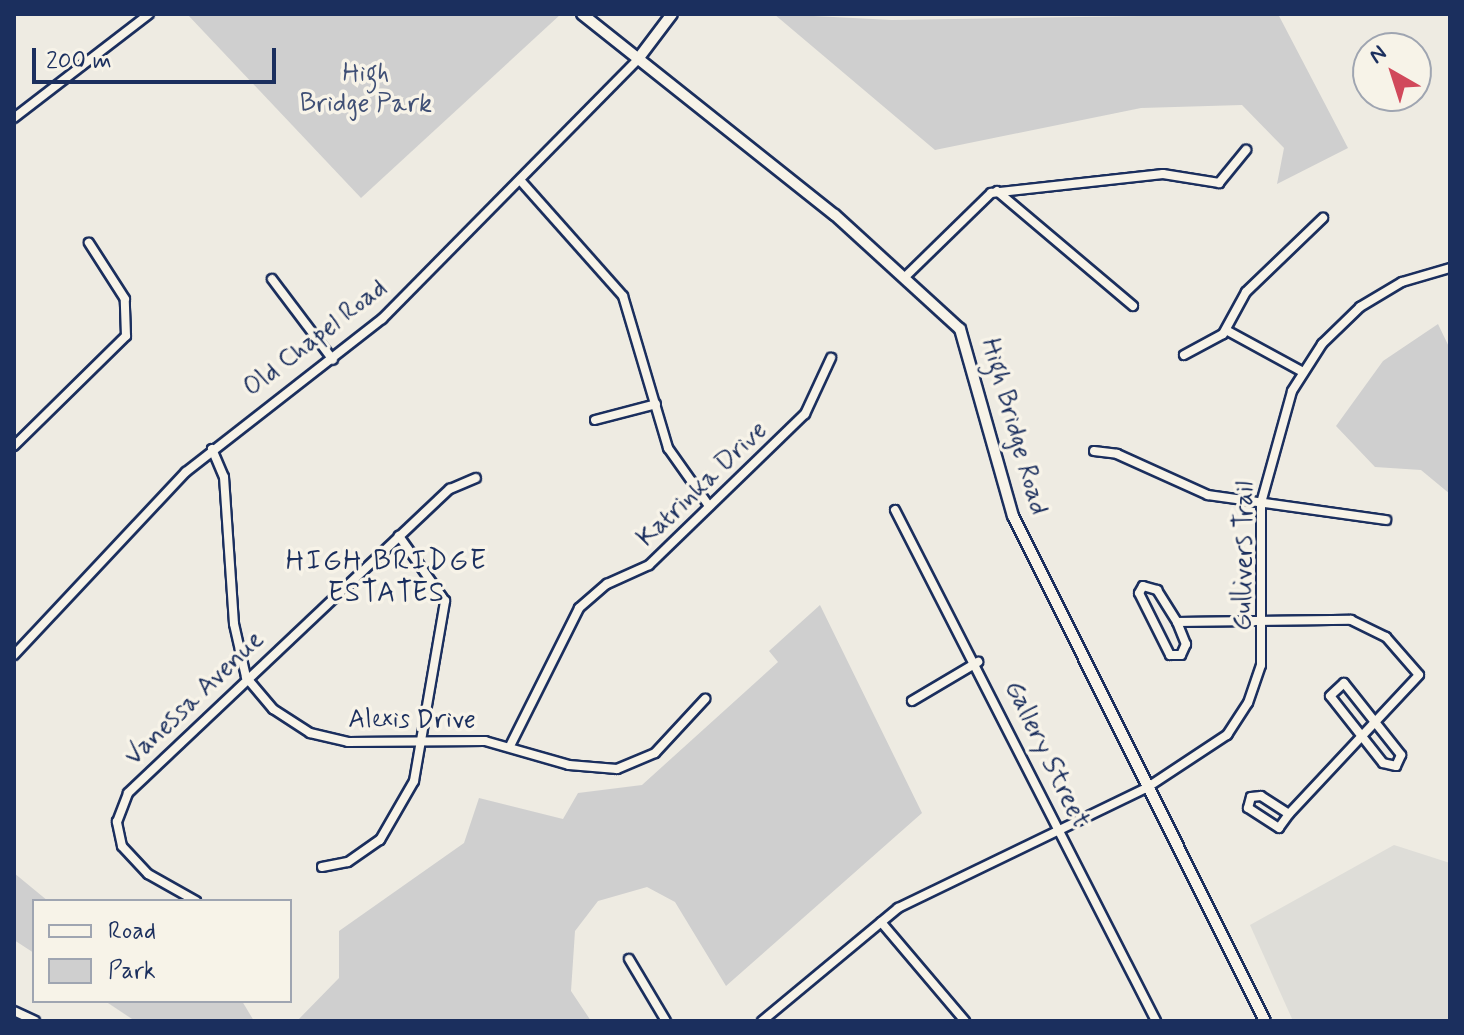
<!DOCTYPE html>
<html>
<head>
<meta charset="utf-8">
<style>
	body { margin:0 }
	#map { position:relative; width:1464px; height:1035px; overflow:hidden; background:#eeebe2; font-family:Mynerve,sans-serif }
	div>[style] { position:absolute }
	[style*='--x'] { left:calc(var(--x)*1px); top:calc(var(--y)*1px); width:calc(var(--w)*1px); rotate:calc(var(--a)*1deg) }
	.built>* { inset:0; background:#deddd8 }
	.green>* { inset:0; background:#cfcfcf }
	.roads { filter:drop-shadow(2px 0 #1b2f5e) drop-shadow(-2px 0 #1b2f5e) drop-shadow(0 2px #1b2f5e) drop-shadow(0 -2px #1b2f5e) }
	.minor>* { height:8px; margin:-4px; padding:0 4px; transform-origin:4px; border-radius:4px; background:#f7f3e8 }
	.tertiary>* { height:10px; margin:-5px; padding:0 5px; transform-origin:5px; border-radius:5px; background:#f7f3e8 }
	span { translate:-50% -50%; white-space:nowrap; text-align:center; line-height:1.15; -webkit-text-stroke:7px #f7f3e8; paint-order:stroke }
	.park-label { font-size:26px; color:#3f4f75 }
	.street-label { font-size:26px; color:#1b2f5e }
	.neighbourhood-label { font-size:28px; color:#1b2f5e; letter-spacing:2px }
	.frame { position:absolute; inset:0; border:16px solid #1b2f5e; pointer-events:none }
	.legend { position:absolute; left:32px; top:899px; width:260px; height:104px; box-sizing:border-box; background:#f7f3e8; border:2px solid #9fa5b1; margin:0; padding:10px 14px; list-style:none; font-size:24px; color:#1b2f5e }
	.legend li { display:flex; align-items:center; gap:16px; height:40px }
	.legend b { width:40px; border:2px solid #9fa5b1 }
	.north { position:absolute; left:1352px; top:32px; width:80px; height:80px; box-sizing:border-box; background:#f7f3e8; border:2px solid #9fa5b1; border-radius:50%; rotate:321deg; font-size:22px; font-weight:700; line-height:32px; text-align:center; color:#1b2f5e }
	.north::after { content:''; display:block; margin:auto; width:28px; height:36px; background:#d1495b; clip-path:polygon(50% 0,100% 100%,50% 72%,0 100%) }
	.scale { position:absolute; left:32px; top:48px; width:244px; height:36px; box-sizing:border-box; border:4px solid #1b2f5e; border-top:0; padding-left:10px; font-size:24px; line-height:28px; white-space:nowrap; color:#1b2f5e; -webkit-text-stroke:6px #f7f3e8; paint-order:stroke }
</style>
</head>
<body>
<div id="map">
	<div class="built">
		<div style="clip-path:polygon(1394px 845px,1450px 863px,1450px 1021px,1293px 1021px,1250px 925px)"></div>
	</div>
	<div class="green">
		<div style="clip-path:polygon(187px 14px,561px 14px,361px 198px)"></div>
		<div style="clip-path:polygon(774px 14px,892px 20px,1278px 14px,1348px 148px,1277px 184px,1284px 148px,1242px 105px,1141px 108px,935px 150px)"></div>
		<div style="clip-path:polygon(1438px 324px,1450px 349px,1450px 494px,1421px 470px,1375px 467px,1336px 426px,1383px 361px)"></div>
		<div style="clip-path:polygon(820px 605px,922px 813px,726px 986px,675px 902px,647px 887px,598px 901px,575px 931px,571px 991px,591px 1021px,297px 1021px,339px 978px,339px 931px,464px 843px,479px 798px,563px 819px,578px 793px,642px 785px,778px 662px,769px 651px)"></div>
		<div style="clip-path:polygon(14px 873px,48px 901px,34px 901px,34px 953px,14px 940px)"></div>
		<div style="clip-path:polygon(105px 1001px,242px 1001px,254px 1021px,135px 1021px)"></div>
	</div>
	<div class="roads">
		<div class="minor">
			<div style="--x:14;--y:118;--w:170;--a:-37.6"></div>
			<div style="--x:520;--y:180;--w:155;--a:48.4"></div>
			<div style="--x:623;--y:296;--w:159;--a:73.5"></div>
			<div style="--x:668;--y:448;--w:71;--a:54.7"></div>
			<div style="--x:997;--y:191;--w:178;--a:40.2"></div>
			<div style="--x:906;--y:276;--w:119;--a:-44.3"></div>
			<div style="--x:991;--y:193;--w:173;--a:-6.3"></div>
			<div style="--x:1163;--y:174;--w:57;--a:9.1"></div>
			<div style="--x:1219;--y:183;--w:43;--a:-50.7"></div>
			<div style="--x:272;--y:279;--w:101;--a:53"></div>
			<div style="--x:1226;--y:330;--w:88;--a:28.6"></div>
			<div style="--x:1184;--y:355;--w:44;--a:-28.3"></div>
			<div style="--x:1223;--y:334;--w:48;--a:-61.3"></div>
			<div style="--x:1246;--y:292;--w:107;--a:-43.9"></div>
			<div style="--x:595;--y:420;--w:63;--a:-14.7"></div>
			<div style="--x:14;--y:446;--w:157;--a:-44.5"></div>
			<div style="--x:126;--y:336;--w:37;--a:-92"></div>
			<div style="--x:125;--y:299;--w:67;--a:-122.7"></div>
			<div style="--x:212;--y:449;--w:30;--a:67"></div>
			<div style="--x:224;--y:477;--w:147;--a:86.1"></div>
			<div style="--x:234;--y:624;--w:54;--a:77.2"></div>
			<div style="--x:246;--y:677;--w:42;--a:49.8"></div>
			<div style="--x:273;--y:709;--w:44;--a:33"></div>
			<div style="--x:310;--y:733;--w:39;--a:13"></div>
			<div style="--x:348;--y:742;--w:137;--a:-0.4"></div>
			<div style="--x:485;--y:741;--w:87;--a:15.9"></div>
			<div style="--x:569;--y:765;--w:48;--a:4.8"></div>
			<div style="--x:617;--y:769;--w:41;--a:-22.8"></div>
			<div style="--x:655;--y:753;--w:74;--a:-47.2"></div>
			<div style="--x:1094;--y:451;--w:23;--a:7"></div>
			<div style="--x:1117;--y:454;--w:100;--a:24.3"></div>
			<div style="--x:1208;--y:495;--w:180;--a:8"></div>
			<div style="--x:895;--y:510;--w:574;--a:62.94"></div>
			<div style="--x:1143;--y:586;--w:15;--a:16"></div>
			<div style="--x:1157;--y:590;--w:38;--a:58"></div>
			<div style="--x:1177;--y:622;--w:24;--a:68"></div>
			<div style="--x:1186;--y:644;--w:12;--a:114"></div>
			<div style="--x:1181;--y:655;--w:11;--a:180"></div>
			<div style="--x:1170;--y:655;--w:69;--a:-116.6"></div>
			<div style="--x:1139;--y:593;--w:8;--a:-60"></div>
			<div style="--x:1177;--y:622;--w:174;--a:-0.7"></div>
			<div style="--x:1351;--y:620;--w:39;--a:26"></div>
			<div style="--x:1386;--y:637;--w:50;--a:49"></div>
			<div style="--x:1419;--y:675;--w:190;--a:133.1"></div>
			<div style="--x:14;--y:655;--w:251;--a:-46.8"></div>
			<div style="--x:186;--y:472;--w:249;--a:-38"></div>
			<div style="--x:382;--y:319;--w:365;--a:-45.4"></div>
			<div style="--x:1344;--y:683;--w:92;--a:51.6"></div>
			<div style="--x:1401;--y:755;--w:12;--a:114"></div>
			<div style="--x:1396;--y:766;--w:13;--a:-167"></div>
			<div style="--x:1383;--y:763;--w:85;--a:-128.3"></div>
			<div style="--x:1330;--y:696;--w:19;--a:-43"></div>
			<div style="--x:912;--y:701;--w:77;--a:-30.6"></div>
			<div style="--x:511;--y:744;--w:152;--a:-63.4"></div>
			<div style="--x:579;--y:608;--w:37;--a:-41"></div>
			<div style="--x:607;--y:584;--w:46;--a:-24.3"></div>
			<div style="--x:649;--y:565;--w:217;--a:-44.1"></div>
			<div style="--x:805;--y:414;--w:62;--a:-65.1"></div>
			<div style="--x:1261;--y:796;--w:33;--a:33"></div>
			<div style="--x:1289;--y:814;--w:17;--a:126"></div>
			<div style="--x:1279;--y:828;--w:37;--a:-147"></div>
			<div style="--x:1248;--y:808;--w:11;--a:-75"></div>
			<div style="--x:1251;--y:797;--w:10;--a:-6"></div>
			<div style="--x:322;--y:867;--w:26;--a:-11"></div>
			<div style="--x:348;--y:862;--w:39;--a:-35"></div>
			<div style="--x:380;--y:840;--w:68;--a:-60"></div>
			<div style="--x:414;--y:781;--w:183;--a:-80.2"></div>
			<div style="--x:445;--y:601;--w:80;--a:-125.3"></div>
			<div style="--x:196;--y:901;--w:55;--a:-150.6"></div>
			<div style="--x:148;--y:874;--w:38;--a:-133"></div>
			<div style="--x:122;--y:846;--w:25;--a:-102"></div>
			<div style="--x:117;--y:822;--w:31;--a:-69"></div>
			<div style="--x:128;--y:793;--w:443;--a:-43.4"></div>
			<div style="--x:450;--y:489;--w:28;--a:-23"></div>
			<div style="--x:881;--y:922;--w:130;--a:49.7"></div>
			<div style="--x:629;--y:959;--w:72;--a:59.2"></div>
			<div style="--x:14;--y:1011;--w:23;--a:25"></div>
			<div style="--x:762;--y:1021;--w:177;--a:-39.7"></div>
			<div style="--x:898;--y:908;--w:278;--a:-25.8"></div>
			<div style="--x:1148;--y:787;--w:95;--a:-33.4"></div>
			<div style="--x:1227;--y:735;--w:38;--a:-57"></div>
			<div style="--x:1248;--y:703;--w:40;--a:-71.1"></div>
			<div style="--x:1261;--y:665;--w:162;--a:-90"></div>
			<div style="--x:1261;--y:503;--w:116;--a:-74.5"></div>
			<div style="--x:1292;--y:391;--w:56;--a:-57.4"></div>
			<div style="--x:1322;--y:344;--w:53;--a:-44.2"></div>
			<div style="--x:1360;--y:307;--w:49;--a:-30.8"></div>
			<div style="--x:1402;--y:282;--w:50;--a:-16.3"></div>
		</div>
		<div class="tertiary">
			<div style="--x:582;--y:14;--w:323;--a:38.5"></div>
			<div style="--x:835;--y:215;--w:169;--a:42.4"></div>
			<div style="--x:960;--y:329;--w:194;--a:74.2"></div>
			<div style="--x:1013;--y:516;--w:564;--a:63.48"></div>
			<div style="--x:638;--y:59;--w:56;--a:-52.9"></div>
		</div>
	</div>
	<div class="park-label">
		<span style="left:366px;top:90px">High<br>Bridge Park</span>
	</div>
	<div class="street-label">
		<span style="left:316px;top:339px;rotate:-38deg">Old Chapel Road</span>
		<span style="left:1013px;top:427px;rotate:74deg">High Bridge Road</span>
		<span style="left:703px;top:485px;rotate:-44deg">Katrinka Drive</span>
		<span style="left:1245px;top:556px;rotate:-89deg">Gullivers Trail</span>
		<span style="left:195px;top:699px;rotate:-44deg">Vanessa Avenue</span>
		<span style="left:412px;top:721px">Alexis Drive</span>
		<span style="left:1046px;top:755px;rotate:64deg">Gallery Street</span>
	</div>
	<div class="neighbourhood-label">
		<span style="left:387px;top:578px">HIGH BRIDGE<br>ESTATES</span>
	</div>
	<div class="frame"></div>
	<ul class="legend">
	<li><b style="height:10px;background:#f7f3e8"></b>Road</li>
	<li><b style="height:22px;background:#cfcfcf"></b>Park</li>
	</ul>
	<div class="north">N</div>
	<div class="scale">200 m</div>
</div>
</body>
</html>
